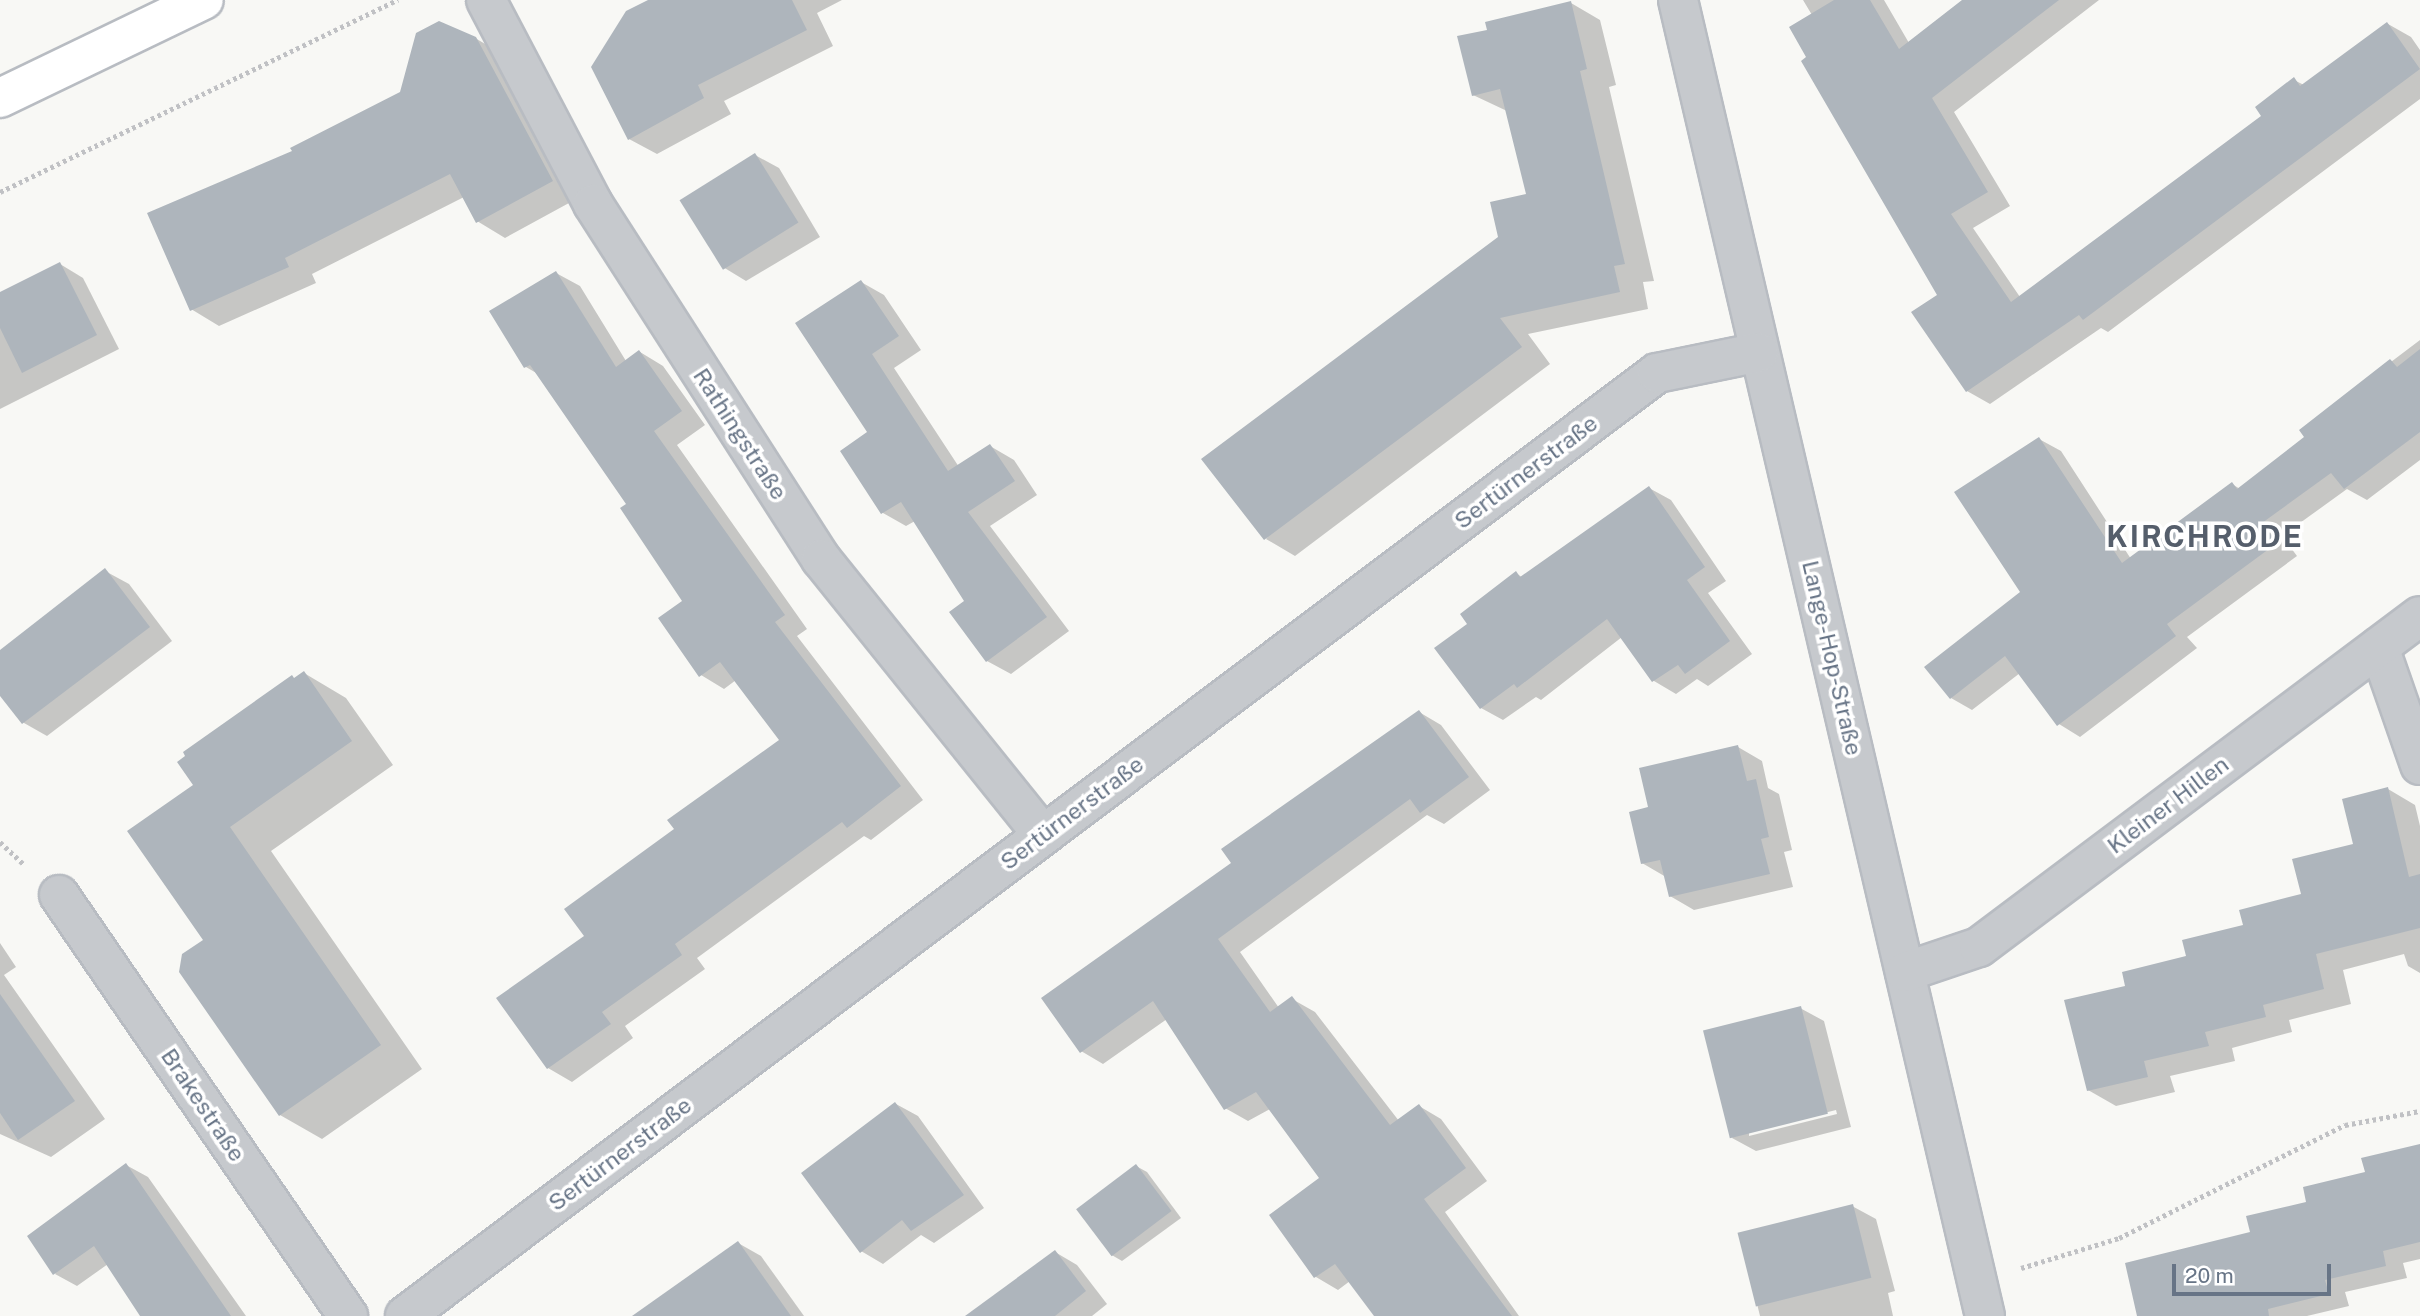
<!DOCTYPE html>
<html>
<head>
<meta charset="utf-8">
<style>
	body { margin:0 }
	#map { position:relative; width:2420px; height:1316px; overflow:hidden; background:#f8f8f5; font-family:"Public Sans",sans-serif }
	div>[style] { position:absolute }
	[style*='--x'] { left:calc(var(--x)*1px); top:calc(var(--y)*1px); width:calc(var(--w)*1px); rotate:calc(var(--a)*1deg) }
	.shadow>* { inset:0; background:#0003 }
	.building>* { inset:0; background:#aeb5bc; transform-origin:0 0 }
	.path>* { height:4.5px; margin-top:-2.25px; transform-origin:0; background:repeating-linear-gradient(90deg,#c0c1c4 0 3.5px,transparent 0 7px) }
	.roads { filter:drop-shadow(2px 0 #b8bcc2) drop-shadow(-2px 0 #b8bcc2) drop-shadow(0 2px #b8bcc2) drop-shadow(0 -2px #b8bcc2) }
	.street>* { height:38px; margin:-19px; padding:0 19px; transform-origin:19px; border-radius:19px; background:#c6c9cd }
	.secondary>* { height:38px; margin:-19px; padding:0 19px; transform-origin:19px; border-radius:19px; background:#fff }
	span { translate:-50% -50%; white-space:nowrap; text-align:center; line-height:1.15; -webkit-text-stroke:7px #fff; paint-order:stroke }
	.street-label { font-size:23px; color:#677486 }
	.district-label { font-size:30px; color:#555e6b; font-weight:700; letter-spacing:2px }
	.scale { position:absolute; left:2172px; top:1264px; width:159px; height:32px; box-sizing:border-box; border:4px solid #677486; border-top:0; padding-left:9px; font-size:21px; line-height:24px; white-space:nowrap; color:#677486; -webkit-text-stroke:5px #fff; paint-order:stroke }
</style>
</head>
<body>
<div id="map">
	<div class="shadow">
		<div style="clip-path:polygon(652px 0,842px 0,817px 13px,833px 46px,724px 101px,731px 114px,657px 154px,629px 139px)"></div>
		<div style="clip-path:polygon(1803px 0,1884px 0,1909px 43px,1965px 0,2099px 0,1954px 112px,2010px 206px,1973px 228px,2020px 297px,2264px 116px,2294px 80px,2304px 85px,2388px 24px,2411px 37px,2420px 50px,2420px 99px,2108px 332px,2101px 328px,1990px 404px,1967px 391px,1940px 295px,1809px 58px,1812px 15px)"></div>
		<div style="clip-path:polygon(1571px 3px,1600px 20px,1616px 85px,1609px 87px,1654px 281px,1643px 282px,1648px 309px,1528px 334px,1550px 364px,1295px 556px,1266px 539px,1500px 238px,1528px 195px,1507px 111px,1473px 95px,1489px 31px)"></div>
		<div style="clip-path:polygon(475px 38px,504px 55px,580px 197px,505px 238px,477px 221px,464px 197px,312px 274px,316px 283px,219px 326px,191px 309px,294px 152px,401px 93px)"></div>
		<div style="clip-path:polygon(755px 155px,779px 168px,820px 237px,746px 281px,723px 267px)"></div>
		<div style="clip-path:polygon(60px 264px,83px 278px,119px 349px,0 409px,0 294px)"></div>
		<div style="clip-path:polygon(556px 273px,580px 286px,626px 361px,640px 352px,663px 366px,705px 425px,677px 445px,807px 629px,797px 636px,923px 800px,871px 840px,864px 836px,697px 958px,705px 969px,625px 1026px,633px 1038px,572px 1082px,548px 1068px,586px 937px,782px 740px,736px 680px,724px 689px,701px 675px,684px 601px,628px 505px,538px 374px,526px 367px,492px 312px)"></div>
		<div style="clip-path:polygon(861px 282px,884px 295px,921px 350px,894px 368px,959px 467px,990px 446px,1014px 460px,1037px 495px,990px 526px,1069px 631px,1011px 674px,987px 661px,966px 601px,915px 521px,906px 526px,883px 513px,870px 433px)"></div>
		<div style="clip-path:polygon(2420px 340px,2420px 460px,2367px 500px,2347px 489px,2282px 536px,2297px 556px,2187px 637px,2197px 648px,2080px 737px,2059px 724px,2020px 673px,1972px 710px,1951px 698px,2022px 592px,2039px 439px,2061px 451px,2131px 559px,2232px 484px,2240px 489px,2307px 437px,2301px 430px)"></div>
		<div style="clip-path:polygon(1649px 488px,1671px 500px,1726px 581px,1708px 593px,1752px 654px,1708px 686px,1697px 679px,1676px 694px,1654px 681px,1622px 637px,1541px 700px,1536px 697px,1503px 720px,1481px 708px,1470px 624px,1516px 573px,1523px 578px)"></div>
		<div style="clip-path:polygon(105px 571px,129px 584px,172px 641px,47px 736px,24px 723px,0 693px,0 652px)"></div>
		<div style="clip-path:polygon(304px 673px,346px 698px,393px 765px,271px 851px,422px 1069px,322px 1139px,280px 1115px,206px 940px,195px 785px)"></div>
		<div style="clip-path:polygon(1419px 712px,1441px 725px,1490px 790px,1444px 824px,1427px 815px,1240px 952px,1279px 1008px,1292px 999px,1315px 1012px,1399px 1121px,1419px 1106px,1441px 1119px,1487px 1181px,1445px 1212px,1519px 1316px,1376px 1316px,1350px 1281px,1338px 1290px,1316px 1277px,1271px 1215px,1321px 1178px,1270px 1109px,1248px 1121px,1225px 1108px,1167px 1019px,1103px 1064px,1081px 1051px,1234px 864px)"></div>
		<div style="clip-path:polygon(1738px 747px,1762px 761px,1768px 788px,1779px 794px,1792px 850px,1784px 852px,1793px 887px,1694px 910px,1670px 896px,1666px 877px,1642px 863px,1650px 809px)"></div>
		<div style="clip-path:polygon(2388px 789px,2415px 805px,2420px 826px,2420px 973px,2408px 966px,2404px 954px,2343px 970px,2351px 1004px,2289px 1020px,2292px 1032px,2232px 1048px,2235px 1061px,2170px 1076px,2175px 1092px,2116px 1106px,2088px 1090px,2128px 987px,2303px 895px,2355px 845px)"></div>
		<div style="clip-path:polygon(0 943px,16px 967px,4px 975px,105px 1119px,51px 1157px,0 1134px)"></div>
		<div style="clip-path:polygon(evenodd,1800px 1008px,1824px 1021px,1851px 1127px,1756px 1151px,1732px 1138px,1800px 1008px,1836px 1110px,1837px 1114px,1749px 1136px,1749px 1132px,1836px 1110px)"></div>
		<div style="clip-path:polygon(896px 1104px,918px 1116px,984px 1208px,934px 1243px,921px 1235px,883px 1264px,861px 1251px)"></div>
		<div style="clip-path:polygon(2420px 1146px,2420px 1259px,2403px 1263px,2407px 1278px,2345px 1292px,2349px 1306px,2307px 1316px,2139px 1316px,2252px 1234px)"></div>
		<div style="clip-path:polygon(126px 1165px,148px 1177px,246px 1316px,143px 1316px,108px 1264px,77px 1286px,55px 1274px)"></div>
		<div style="clip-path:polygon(1136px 1166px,1147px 1172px,1181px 1218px,1122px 1261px,1110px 1254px)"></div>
		<div style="clip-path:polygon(1852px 1206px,1876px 1219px,1895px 1291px,1888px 1293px,1893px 1316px,1760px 1316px,1740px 1235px)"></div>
		<div style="clip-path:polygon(738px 1243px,761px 1256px,804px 1316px,635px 1316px)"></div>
		<div style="clip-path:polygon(1055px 1252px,1077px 1265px,1107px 1304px,1092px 1316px,968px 1316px)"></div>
	</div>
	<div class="building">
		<div style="clip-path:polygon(648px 0,792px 0,807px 30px,698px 85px,704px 98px,628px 140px,591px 67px,626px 11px)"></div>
		<div style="clip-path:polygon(1834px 0,1870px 0,1899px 49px,1962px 0,2059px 0,1932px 98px,1988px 192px,1951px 214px,2011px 302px,2261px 116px,2255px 107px,2294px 77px,2300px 86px,2387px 22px,2420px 69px,2083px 320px,2079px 315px,1966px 392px,1911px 312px,1937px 295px,1801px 61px,1806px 57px,1789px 27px)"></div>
		<div style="clip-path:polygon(1571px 1px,1587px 69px,1580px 71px,1625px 264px,1614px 266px,1620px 292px,1500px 318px,1522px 347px,1264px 540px,1201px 459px,1498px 237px,1490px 202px,1526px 194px,1500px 89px,1472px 96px,1457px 36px,1487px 30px,1485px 22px)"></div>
		<div style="clip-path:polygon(439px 21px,476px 37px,553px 181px,476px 223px,450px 174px,285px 258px,289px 267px,190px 311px,147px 213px,292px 151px,290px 148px,400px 92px,416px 33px)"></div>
		<div style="left:755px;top:153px;width:82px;height:89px;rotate:58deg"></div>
		<div style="clip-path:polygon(60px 262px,97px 335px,22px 373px,0 328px,0 292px)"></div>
		<div style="clip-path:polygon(556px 271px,616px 367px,639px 350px,682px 411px,654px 431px,785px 615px,775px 622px,901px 786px,847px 828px,842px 822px,675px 944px,682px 955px,602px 1012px,611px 1024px,547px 1069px,496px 998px,584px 936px,564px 909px,674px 829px,667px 820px,779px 740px,720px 662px,699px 677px,658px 618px,682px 601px,620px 508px,626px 504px,530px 365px,524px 368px,489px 311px)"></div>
		<div style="clip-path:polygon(861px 280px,899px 336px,872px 354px,948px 471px,990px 444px,1015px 481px,968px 512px,1047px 617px,986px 662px,949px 612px,964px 601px,901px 502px,881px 514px,840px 451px,867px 432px,795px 323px)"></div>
		<div style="clip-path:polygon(2420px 349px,2420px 432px,2344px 489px,2331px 473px,2262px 523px,2277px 543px,2167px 624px,2176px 636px,2057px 726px,2005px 656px,1950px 699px,1924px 667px,2020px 592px,1954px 492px,2039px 437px,2122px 563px,2232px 482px,2237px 489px,2304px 437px,2299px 430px,2390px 359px,2397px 367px)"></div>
		<div style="clip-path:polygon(1649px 486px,1705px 567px,1687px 580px,1730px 641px,1685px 674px,1678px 665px,1652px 682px,1607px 619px,1517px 688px,1514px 684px,1480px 709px,1434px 648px,1467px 624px,1460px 614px,1516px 571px,1520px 577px)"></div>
		<div style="clip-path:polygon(105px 568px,150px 627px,22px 724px,0 696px,0 650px)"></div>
		<div style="clip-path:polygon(304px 671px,352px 741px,230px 827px,381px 1045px,279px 1116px,179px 972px,182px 954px,203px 940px,127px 831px,193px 785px,177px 762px,185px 756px,183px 752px,292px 675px,294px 678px)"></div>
		<div style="clip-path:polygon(1419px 710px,1469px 777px,1420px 813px,1410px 799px,1218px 939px,1270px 1012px,1292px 996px,1390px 1125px,1419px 1104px,1466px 1168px,1424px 1199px,1512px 1316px,1374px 1316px,1335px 1264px,1314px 1278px,1269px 1215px,1319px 1178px,1256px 1092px,1224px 1110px,1153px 1001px,1080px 1053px,1041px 998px,1231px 863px,1221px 849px)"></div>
		<div style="clip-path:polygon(1738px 745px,1747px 781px,1756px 779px,1769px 837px,1761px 839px,1770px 874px,1669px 897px,1660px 860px,1641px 864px,1629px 812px,1648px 807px,1639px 768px)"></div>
		<div style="clip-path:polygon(2388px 787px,2409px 877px,2420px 874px,2420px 928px,2316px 954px,2324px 989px,2263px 1005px,2266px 1017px,2205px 1032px,2209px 1046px,2144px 1061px,2148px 1077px,2087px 1091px,2064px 1000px,2125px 986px,2122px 972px,2186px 956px,2182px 940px,2243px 925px,2239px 910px,2301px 894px,2292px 859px,2353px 844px,2342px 799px)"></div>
		<div style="clip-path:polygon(0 994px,75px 1101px,18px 1140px,0 1113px)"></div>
		<div style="left:1801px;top:1006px;width:111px;height:101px;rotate:76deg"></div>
		<div style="clip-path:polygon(895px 1102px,964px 1195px,911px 1231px,902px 1220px,860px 1253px,801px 1173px)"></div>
		<div style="clip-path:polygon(2420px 1144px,2420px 1242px,2383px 1251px,2386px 1266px,2325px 1280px,2329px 1294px,2268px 1309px,2269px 1316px,2137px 1316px,2125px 1263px,2250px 1232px,2246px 1216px,2306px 1202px,2303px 1187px,2365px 1172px,2361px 1158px)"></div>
		<div style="clip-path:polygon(126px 1163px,231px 1316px,140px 1316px,94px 1246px,53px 1275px,27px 1236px)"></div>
		<div style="left:1136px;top:1164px;width:59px;height:75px;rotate:53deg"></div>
		<div style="left:1853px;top:1204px;width:76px;height:119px;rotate:76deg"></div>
		<div style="clip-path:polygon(738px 1241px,791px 1316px,632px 1316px)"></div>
		<div style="clip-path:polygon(1055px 1250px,1086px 1291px,1055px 1316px,965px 1316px)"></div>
	</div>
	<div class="path">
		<div style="--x:0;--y:192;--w:442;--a:-25.8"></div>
		<div style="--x:0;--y:842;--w:34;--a:43"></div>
		<div style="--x:2021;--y:1268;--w:102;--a:-17"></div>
		<div style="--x:2119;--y:1238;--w:253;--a:-26.6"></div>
		<div style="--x:2345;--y:1125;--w:76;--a:-10.6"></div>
	</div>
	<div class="roads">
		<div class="street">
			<div style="--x:486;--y:0;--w:230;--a:62.3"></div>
			<div style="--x:593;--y:204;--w:422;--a:57.3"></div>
			<div style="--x:821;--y:559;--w:354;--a:51.2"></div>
			<div style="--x:1678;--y:0;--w:1351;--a:76.87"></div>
			<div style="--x:2379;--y:647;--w:125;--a:70.8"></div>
			<div style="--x:59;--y:895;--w:511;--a:55.53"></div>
			<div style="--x:1905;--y:972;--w:78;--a:-18.7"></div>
			<div style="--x:1979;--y:947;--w:551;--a:-36.89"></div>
			<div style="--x:405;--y:1316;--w:1567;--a:-36.99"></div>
			<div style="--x:1657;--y:373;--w:104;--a:-11.6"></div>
		</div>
		<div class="secondary">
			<div style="--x:0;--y:98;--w:226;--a:-25.7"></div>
		</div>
	</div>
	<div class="street-label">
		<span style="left:740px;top:434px;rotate:57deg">Rathingstraße</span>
		<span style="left:1526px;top:472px;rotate:-37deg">Sertürnerstraße</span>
		<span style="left:1832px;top:658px;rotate:77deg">Lange-Hop-Straße</span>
		<span style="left:2168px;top:805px;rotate:-37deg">Kleiner Hillen</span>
		<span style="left:1072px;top:813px;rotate:-37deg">Sertürnerstraße</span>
		<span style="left:203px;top:1105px;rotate:56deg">Brakestraße</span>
		<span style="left:620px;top:1154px;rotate:-37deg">Sertürnerstraße</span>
	</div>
	<div class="district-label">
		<span style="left:2205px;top:536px">KIRCHRODE</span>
	</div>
	<div class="scale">20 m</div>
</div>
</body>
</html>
